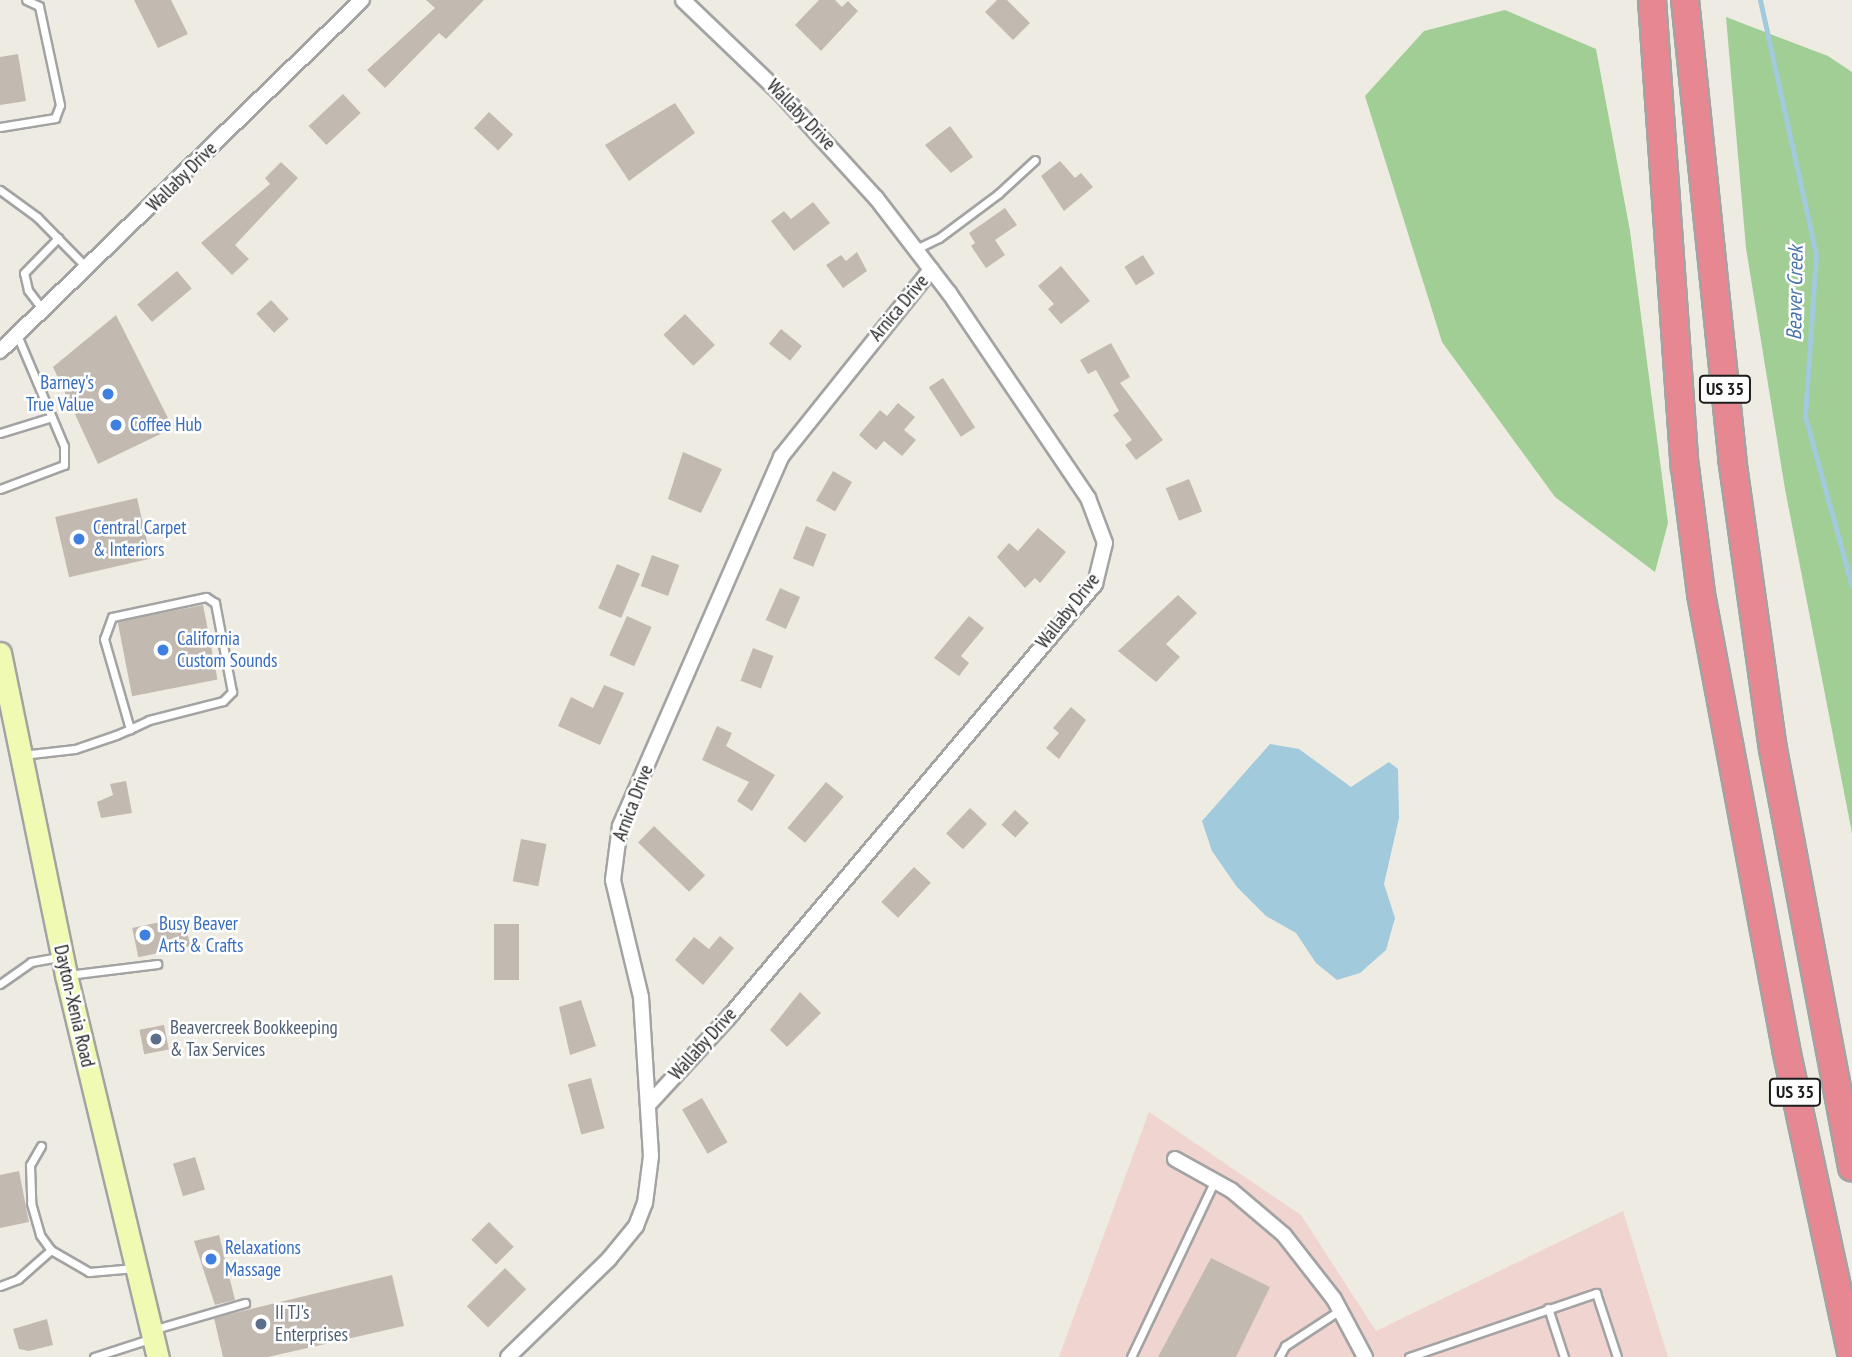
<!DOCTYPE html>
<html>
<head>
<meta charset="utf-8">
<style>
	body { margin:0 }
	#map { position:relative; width:1852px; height:1357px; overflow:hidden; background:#eeebe2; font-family:"PT Sans Narrow",sans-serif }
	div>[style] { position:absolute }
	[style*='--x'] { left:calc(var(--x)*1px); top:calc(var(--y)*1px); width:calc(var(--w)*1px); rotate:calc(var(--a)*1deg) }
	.commercial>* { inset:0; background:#efd4d0 }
	.forest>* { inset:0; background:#a1ce95 }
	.water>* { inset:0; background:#a1cadd }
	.stream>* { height:5px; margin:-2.5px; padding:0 2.5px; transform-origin:2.5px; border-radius:2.5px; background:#a1cadd }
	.building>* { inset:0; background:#c2bab1; transform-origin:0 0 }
	.roads { filter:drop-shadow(2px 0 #a3a3a3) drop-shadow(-2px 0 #a3a3a3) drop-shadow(0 2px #a3a3a3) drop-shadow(0 -2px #a3a3a3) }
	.service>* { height:7px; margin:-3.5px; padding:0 3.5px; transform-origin:3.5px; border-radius:3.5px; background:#fff }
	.minor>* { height:14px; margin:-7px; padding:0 7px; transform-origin:7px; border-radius:7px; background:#fff }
	.secondary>* { height:21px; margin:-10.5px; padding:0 10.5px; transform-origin:10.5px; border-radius:10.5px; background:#f0fab3 }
	.motorway>* { height:26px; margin:-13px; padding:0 13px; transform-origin:13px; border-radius:13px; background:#e78791 }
	.dots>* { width:19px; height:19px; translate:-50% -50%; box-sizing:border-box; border:4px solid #fff; border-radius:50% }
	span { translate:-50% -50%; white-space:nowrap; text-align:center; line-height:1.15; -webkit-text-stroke:5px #fff; paint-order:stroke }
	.shield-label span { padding:2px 5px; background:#fff; border:2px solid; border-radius:5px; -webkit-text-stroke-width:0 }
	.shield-label { font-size:18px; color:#1c1c1c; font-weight:700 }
	.street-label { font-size:19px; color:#1c1c1c }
	.shop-label { font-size:19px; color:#366cbe }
	.right { translate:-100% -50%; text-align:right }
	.left { translate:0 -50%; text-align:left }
	.service-label { font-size:19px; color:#4e5e75 }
	.water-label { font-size:21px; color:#4872ad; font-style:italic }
</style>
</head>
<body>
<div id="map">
	<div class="commercial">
		<div style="clip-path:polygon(1149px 1112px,1301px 1215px,1376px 1331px,1623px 1211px,1668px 1357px,1059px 1357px)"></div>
	</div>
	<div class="forest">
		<div style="clip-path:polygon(1505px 10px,1596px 49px,1630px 231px,1668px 523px,1655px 572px,1555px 497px,1442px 342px,1365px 96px,1424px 31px)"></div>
		<div style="clip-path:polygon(1726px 17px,1828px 56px,1852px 72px,1852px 833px,1785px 489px,1746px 248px)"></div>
	</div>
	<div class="water">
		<div style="clip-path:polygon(1270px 744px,1299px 749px,1351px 787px,1389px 762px,1398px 769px,1399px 818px,1384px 884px,1395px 918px,1386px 950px,1360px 973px,1337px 980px,1316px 963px,1296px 933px,1266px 916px,1237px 887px,1212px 851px,1202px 821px)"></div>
	</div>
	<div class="stream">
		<div style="--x:1760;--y:0;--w:261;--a:77.6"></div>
		<div style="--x:1816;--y:255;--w:161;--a:93.9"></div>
		<div style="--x:1805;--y:416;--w:177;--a:74.6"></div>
	</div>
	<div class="building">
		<div style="clip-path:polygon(134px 0,171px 0,188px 34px,158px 48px)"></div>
		<div style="clip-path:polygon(426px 0,484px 0,446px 39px,439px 33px,385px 88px,367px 70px,435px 8px)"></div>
		<div style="clip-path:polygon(819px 0,835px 0,842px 7px,848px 1px,858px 11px,821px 51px,795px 25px)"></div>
		<div style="clip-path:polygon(997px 0,1007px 0,1030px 23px,1013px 40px,985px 12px)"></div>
		<div style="clip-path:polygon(18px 54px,26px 101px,0 105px,0 57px)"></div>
		<div style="left:343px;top:94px;width:26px;height:47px;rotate:47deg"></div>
		<div style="clip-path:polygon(675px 103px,695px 133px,629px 181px,605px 145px)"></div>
		<div style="left:489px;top:112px;width:33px;height:22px;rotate:43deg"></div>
		<div style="clip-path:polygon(950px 126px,973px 157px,951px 173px,925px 145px)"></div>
		<div style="clip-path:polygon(1060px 161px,1075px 178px,1081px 173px,1093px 187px,1064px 211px,1041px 176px)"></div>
		<div style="clip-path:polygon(281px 162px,298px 178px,235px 245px,249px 259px,232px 275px,201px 243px,270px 184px,265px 178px)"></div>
		<div style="clip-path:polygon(813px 202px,830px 223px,794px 251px,771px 221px,784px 211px,791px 219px)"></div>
		<div style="clip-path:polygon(1005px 208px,1017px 225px,995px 240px,1005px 255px,986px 268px,971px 246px,975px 243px,969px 233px)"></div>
		<div style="clip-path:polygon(857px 252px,867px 271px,843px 288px,826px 265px,841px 255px,846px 261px)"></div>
		<div style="left:1143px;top:255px;width:22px;height:22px;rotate:58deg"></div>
		<div style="clip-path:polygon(1061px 266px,1090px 301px,1061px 324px,1048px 309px,1054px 304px,1038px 286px)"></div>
		<div style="left:177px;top:271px;width:23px;height:52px;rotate:50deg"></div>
		<div style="left:271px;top:300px;width:26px;height:20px;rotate:47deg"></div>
		<div style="left:685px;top:314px;width:43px;height:30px;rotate:46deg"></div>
		<div style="clip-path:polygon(116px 315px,173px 428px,98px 464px,53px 367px)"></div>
		<div style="left:781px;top:329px;width:27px;height:19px;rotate:39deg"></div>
		<div style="clip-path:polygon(1111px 343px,1130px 377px,1120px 383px,1163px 440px,1136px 460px,1125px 445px,1132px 440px,1113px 415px,1119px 411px,1096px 370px,1088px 374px,1080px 360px)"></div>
		<div style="left:943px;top:378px;width:59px;height:17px;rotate:57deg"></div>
		<div style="clip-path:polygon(898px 403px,915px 417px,904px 430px,916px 440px,902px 456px,884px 441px,876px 450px,859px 435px,880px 410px,887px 416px)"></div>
		<div style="clip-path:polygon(683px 452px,722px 469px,701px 513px,668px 499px)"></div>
		<div style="left:833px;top:471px;width:22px;height:34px;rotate:30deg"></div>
		<div style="left:1189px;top:479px;width:35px;height:25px;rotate:68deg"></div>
		<div style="left:137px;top:498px;width:62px;height:84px;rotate:77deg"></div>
		<div style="left:806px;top:526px;width:22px;height:35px;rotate:22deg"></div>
		<div style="clip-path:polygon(1038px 528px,1066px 552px,1040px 583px,1035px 578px,1025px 588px,997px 557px,1009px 543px,1018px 551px)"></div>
		<div style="left:652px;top:555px;width:29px;height:33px;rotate:20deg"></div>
		<div style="left:617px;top:564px;width:25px;height:48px;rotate:23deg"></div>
		<div style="left:780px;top:588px;width:22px;height:35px;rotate:24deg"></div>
		<div style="clip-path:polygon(1178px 595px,1197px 613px,1166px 644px,1180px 657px,1156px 682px,1118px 651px)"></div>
		<div style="left:203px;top:605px;width:76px;height:87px;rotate:79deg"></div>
		<div style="left:627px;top:616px;width:27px;height:43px;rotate:24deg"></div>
		<div style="clip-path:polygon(969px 616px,984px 628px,961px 656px,969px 663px,959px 676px,934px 658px)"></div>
		<div style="left:753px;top:648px;width:22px;height:35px;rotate:21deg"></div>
		<div style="clip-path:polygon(604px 685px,624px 693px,600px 745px,558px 726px,571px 697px,593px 708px)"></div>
		<div style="clip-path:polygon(1071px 707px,1086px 720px,1059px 759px,1046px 748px,1059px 733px,1053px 728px)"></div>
		<div style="clip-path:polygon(717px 726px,732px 733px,726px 746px,775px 775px,752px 811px,737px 801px,749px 782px,702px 760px)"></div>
		<div style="clip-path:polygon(126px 781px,132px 813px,101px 818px,97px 802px,113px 795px,110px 784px)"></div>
		<div style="left:826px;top:782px;width:23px;height:60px;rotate:40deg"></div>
		<div style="left:970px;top:808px;width:23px;height:35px;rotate:43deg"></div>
		<div style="left:1015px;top:810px;width:19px;height:20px;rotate:43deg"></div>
		<div style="left:654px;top:826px;width:71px;height:23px;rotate:44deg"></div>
		<div style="left:521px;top:839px;width:26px;height:43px;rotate:11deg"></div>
		<div style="left:914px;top:867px;width:23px;height:48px;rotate:43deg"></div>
		<div style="left:184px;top:917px;width:30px;height:53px;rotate:78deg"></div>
		<div style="left:494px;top:924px;width:25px;height:56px"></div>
		<div style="clip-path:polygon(720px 936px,734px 948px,703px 985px,675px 960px,694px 937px,709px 949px)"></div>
		<div style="clip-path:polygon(800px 992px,821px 1013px,787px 1047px,770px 1030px)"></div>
		<div style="clip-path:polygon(581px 1000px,596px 1046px,570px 1055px,559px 1007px)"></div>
		<div style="left:164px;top:1025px;width:25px;height:25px;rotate:79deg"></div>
		<div style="left:591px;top:1078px;width:52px;height:24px;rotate:75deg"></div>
		<div style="left:702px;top:1098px;width:51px;height:23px;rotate:60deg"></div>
		<div style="left:195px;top:1157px;width:34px;height:23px;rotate:73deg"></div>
		<div style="clip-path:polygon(19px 1171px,29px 1222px,0 1228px,0 1175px)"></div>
		<div style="left:489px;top:1222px;width:35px;height:25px;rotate:45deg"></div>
		<div style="clip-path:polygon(219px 1235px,235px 1300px,215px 1305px,194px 1241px)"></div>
		<div style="clip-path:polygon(1211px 1258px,1270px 1287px,1236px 1357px,1158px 1357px)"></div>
		<div style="left:505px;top:1268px;width:30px;height:54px;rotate:45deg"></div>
		<div style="clip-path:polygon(392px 1275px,404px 1326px,268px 1357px,223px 1357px,214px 1318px)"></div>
		<div style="clip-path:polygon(47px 1319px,53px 1345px,29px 1351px,19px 1349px,13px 1329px)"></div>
	</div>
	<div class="roads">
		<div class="service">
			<div style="--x:0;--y:127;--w:56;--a:-9.3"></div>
			<div style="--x:55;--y:118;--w:14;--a:-69"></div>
			<div style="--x:60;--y:105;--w:101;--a:-102"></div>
			<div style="--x:39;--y:6;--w:14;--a:-155"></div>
			<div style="--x:0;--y:190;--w:46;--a:36.1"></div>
			<div style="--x:37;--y:217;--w:73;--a:45.6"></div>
			<div style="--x:916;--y:249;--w:25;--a:-26"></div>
			<div style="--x:939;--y:238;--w:74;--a:-36.7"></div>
			<div style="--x:998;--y:194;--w:50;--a:-42.6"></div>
			<div style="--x:43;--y:310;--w:25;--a:-127"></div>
			<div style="--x:28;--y:290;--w:17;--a:-103"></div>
			<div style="--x:24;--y:273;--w:49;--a:-45.8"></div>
			<div style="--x:0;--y:433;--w:54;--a:-17.1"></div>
			<div style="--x:0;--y:489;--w:68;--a:-20.6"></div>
			<div style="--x:64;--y:465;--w:19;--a:-90"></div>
			<div style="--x:64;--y:446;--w:121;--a:-112.9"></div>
			<div style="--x:22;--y:755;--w:53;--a:-6.5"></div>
			<div style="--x:75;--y:749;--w:43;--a:-18.9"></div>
			<div style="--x:116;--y:735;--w:15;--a:-23"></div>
			<div style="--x:130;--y:729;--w:21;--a:-25"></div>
			<div style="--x:149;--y:720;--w:76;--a:-14.4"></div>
			<div style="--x:223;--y:701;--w:13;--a:-45"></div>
			<div style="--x:232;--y:692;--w:91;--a:-100.8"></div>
			<div style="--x:215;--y:603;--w:11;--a:-146"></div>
			<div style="--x:206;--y:597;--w:96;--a:168"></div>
			<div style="--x:112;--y:617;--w:23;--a:110"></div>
			<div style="--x:104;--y:639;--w:94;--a:73.9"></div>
			<div style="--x:68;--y:975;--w:90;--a:-7"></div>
			<div style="--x:0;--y:984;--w:38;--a:-35"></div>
			<div style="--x:31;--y:962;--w:27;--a:-10"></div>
			<div style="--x:41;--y:1146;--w:22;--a:120"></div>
			<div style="--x:30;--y:1165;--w:38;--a:88"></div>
			<div style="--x:31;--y:1203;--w:33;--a:74"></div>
			<div style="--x:40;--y:1235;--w:19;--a:54"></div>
			<div style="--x:51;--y:1250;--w:44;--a:30.1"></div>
			<div style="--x:89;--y:1272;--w:46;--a:-5"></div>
			<div style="--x:0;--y:1286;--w:19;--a:-21"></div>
			<div style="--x:18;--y:1279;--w:44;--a:-41.3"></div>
			<div style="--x:1548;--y:1308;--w:52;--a:71.9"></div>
			<div style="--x:152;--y:1330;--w:97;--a:-16.2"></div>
			<div style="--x:94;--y:1357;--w:62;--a:-17.9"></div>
			<div style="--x:1131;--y:1357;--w:196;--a:-64.6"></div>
			<div style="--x:1279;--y:1357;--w:13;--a:-61"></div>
			<div style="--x:1285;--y:1346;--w:66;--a:-33.2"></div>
			<div style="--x:1409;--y:1357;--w:198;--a:-18.9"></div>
			<div style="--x:1596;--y:1293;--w:67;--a:71.8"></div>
		</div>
		<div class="minor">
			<div style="--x:0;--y:351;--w:504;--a:-44.12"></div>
			<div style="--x:649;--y:1104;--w:118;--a:-47.4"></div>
			<div style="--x:729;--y:1017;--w:567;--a:-49.79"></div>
			<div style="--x:1095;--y:584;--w:42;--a:-76.3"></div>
			<div style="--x:1105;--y:543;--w:48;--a:-110.7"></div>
			<div style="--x:1088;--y:498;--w:248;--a:-124.1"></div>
			<div style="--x:949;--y:293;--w:120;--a:-127.5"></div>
			<div style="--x:876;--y:198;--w:139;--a:-132.4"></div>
			<div style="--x:782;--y:95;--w:137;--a:-136.2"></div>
			<div style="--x:1175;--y:1159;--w:64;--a:29"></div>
			<div style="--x:1231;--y:1190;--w:70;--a:40.3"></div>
			<div style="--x:1284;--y:1235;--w:81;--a:52"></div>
			<div style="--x:1334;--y:1299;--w:66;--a:61.9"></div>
			<div style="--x:508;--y:1357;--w:141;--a:-44.1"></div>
			<div style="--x:609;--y:1259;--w:43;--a:-50.7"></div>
			<div style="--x:636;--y:1226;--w:25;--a:-69"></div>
			<div style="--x:645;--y:1203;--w:47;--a:-82.7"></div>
			<div style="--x:651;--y:1156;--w:159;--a:-93.6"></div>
			<div style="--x:641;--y:997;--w:120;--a:-103.5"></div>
			<div style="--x:613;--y:880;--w:54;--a:-82.6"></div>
			<div style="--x:620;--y:826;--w:403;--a:-66.4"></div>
			<div style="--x:781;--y:457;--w:240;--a:-51.3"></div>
		</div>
		<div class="secondary">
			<div style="--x:0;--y:653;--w:329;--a:78.4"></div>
			<div style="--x:66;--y:975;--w:393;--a:76.5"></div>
		</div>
		<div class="motorway">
			<div style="--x:1652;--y:0;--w:468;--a:86"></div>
			<div style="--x:1685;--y:467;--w:128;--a:82.8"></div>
			<div style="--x:1701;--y:594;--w:463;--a:79.4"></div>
			<div style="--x:1786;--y:1049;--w:314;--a:77.9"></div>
			<div style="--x:1685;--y:0;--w:460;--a:84.1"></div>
			<div style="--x:1732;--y:458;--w:294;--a:82"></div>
			<div style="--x:1773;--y:749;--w:426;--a:79.3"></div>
		</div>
	</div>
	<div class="dots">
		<div style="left:108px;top:394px;background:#3f7fe0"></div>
		<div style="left:116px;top:425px;background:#3f7fe0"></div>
		<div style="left:79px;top:539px;background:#3f7fe0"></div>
		<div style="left:163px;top:650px;background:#3f7fe0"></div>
		<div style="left:145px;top:935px;background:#3f7fe0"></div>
		<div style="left:156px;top:1039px;background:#5c6f8a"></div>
		<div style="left:211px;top:1259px;background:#3f7fe0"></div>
		<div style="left:261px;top:1324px;background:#5c6f8a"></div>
	</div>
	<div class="shield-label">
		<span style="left:1725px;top:389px">US 35</span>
		<span style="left:1795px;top:1092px">US 35</span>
	</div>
	<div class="street-label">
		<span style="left:801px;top:115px;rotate:46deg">Wallaby Drive</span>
		<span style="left:182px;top:177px;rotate:-45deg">Wallaby Drive</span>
		<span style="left:899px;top:308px;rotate:-50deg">Arnica Drive</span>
		<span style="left:1068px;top:611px;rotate:-52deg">Wallaby Drive</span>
		<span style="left:633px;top:803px;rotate:-69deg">Arnica Drive</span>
		<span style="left:74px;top:1006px;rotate:77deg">Dayton-Xenia Road</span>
		<span style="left:703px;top:1044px;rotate:-48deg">Wallaby Drive</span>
	</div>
	<div class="shop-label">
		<span class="right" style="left:94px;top:394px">Barney's<br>True Value</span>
		<span class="left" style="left:130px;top:425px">Coffee Hub</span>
		<span class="left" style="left:93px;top:539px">Central Carpet<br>&amp; Interiors</span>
		<span class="left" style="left:177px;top:650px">California<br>Custom Sounds</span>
		<span class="left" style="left:159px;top:935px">Busy Beaver<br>Arts &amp; Crafts</span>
		<span class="left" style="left:225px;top:1259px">Relaxations<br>Massage</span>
	</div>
	<div class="service-label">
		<span class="left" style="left:170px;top:1039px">Beavercreek Bookkeeping<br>&amp; Tax Services</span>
		<span class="left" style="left:275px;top:1324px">II TJ's<br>Enterprises</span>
	</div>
	<div class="water-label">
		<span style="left:1795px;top:293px;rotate:-89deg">Beaver Creek</span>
	</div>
</div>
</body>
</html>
